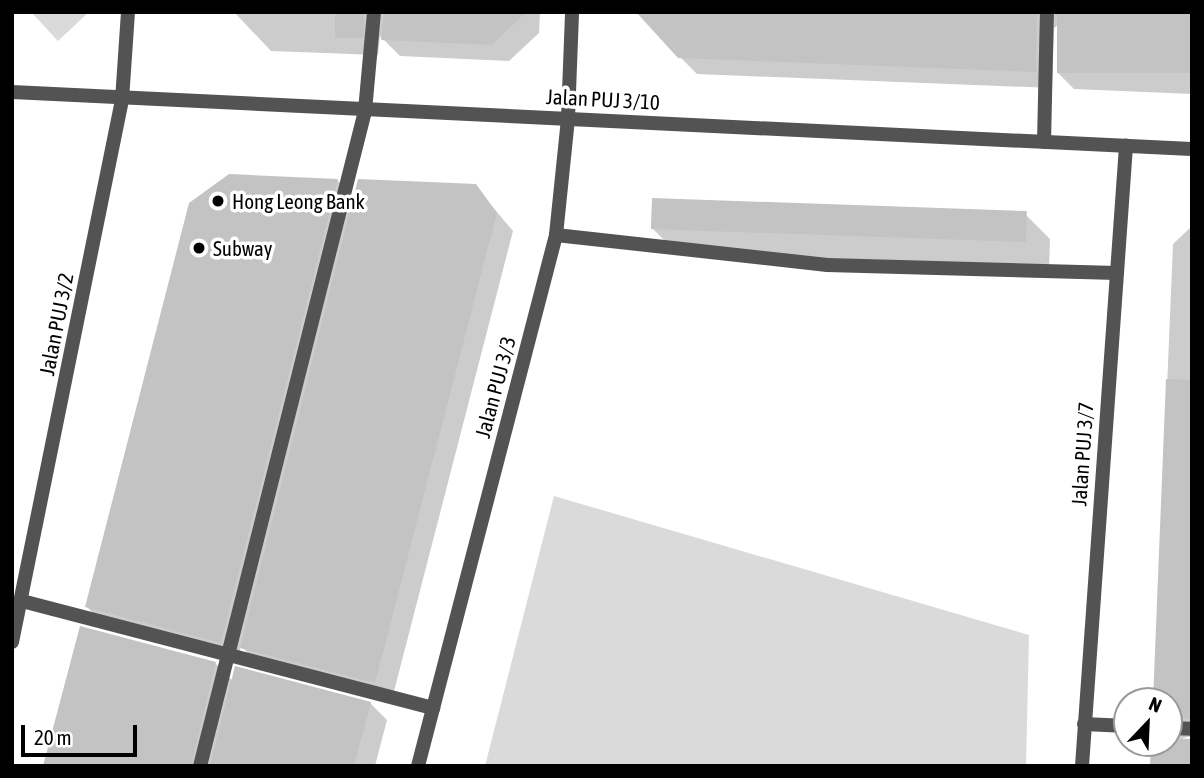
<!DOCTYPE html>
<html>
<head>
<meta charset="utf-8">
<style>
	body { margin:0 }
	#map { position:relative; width:1204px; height:778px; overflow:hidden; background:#fff; font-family:"Asap Condensed",sans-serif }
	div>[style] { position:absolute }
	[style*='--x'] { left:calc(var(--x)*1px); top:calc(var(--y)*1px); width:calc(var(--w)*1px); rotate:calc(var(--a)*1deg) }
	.green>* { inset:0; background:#dadada }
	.shadow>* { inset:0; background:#0003 }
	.building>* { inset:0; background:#c3c3c3; transform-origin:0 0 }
	.lane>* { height:14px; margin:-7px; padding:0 7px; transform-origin:7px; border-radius:7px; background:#535353 }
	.street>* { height:14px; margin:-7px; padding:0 7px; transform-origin:7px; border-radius:7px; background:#535353 }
	.dots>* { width:19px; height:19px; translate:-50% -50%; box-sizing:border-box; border:4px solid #fff; border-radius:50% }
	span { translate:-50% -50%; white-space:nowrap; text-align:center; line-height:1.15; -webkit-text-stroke:7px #fff; paint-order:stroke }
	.street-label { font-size:21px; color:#000 }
	.poi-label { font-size:21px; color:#000 }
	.left { translate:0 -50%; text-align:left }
	.frame { position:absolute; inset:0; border:14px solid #000; pointer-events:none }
	.north { position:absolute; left:1113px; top:687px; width:70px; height:70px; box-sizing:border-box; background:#fff; border:2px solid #999; border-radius:50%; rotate:23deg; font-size:19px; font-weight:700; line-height:28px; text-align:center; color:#000 }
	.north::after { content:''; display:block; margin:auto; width:24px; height:32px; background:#000; clip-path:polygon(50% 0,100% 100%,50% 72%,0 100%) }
	.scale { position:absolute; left:21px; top:725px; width:116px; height:32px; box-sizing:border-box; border:4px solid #000; border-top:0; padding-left:9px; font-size:21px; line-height:24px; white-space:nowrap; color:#000; -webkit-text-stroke:5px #fff; paint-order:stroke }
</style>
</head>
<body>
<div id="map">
	<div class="green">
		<div style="clip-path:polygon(31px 12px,89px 12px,58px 41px)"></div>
		<div style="clip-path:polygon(554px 496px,1029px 635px,1026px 766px,485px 766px)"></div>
	</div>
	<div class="shadow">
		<div style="clip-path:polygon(234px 12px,540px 12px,539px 33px,509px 61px,400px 56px,380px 36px,378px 55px,271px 51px)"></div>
		<div style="clip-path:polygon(651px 12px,1192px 12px,1192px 94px,1074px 89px,1057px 72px,1058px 25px,1054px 28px,1052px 88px,697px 74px,679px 56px)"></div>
		<div style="clip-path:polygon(337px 180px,355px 198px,475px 186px,513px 231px,392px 699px,259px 664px,241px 646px,238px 659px,104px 624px,87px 607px)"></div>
		<div style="clip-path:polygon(1026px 215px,1050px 239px,1049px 268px,676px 252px,652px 228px)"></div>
		<div style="clip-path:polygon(1192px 226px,1192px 736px,1179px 739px,1192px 766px,1153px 743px,1169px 743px,1169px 701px,1154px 701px,1173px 244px)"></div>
		<div style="clip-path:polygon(215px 663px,233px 681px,370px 703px,387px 720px,375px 766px,45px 766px)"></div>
	</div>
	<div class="building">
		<div style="left:335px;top:12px;width:29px;height:26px"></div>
		<div style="clip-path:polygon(384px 12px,526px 12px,492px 45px,381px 40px)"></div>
		<div style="clip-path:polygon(636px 12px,1037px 12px,1036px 72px,678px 58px)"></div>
		<div style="left:1057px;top:12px;width:135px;height:61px"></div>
		<div style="clip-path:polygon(229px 174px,338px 179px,221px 643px,85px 607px,189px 203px)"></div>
		<div style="clip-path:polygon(358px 179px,476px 184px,497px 213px,375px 683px,240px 648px)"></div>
		<div style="left:652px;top:198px;width:375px;height:31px;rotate:2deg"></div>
		<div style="clip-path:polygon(1166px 379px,1192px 380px,1192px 719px,1169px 718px,1169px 701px,1153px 701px)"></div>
		<div style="clip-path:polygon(80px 626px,216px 662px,191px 766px,43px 766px)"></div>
		<div style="clip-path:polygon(235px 666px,371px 702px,354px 766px,210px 766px)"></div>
		<div style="clip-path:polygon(1169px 738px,1192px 739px,1192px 766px,1150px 766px,1151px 743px,1169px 743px)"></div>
	</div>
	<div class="lane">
		<div style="--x:1044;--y:142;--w:130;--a:-88.7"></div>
		<div style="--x:556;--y:235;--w:273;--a:6.3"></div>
		<div style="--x:827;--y:265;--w:290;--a:1.6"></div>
		<div style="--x:22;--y:601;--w:425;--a:14.6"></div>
		<div style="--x:1084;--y:724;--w:43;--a:2.7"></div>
		<div style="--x:1169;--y:728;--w:23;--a:2"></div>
		<div style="--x:200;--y:766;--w:675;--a:-75.86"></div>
		<div style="--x:365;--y:111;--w:99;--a:-84.8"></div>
	</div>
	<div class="street">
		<div style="--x:12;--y:92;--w:1181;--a:2.77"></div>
		<div style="--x:12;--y:642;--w:553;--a:-78.53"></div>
		<div style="--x:122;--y:100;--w:88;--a:-86.1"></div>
		<div style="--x:418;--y:766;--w:549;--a:-75.43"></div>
		<div style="--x:556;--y:235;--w:118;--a:-84.1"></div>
		<div style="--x:568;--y:118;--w:106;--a:-87.8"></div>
		<div style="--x:1082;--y:766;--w:622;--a:-85.94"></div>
	</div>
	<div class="dots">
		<div style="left:218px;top:201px;background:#000"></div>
		<div style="left:199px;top:248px;background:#000"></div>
	</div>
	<div class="street-label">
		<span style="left:603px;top:99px;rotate:3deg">Jalan PUJ 3/10</span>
		<span style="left:56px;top:324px;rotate:-79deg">Jalan PUJ 3/2</span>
		<span style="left:495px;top:387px;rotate:-75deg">Jalan PUJ 3/3</span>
		<span style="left:1082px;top:454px;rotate:-86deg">Jalan PUJ 3/7</span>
	</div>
	<div class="poi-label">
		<span class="left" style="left:232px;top:201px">Hong Leong Bank</span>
		<span class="left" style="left:213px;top:248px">Subway</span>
	</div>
	<div class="frame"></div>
	<div class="north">N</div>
	<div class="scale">20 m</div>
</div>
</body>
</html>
